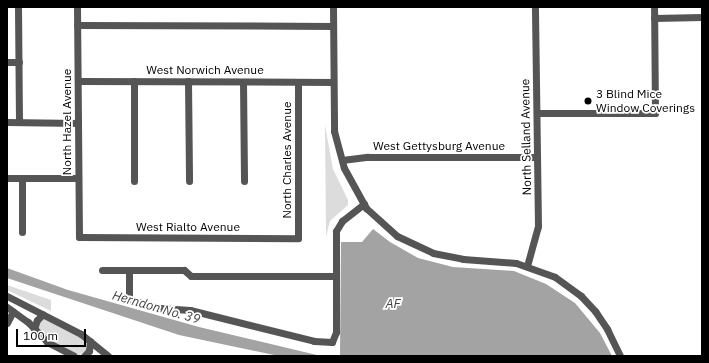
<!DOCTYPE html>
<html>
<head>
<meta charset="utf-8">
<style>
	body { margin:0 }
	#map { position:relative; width:709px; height:363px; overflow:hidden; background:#fff; font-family:"IBM Plex Sans",sans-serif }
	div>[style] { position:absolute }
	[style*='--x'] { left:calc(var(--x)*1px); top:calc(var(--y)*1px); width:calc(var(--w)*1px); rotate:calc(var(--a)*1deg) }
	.green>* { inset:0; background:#dcdcdc }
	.water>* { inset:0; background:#a3a3a3 }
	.minor>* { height:7px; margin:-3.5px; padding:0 3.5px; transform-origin:3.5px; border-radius:3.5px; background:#555 }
	.dots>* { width:11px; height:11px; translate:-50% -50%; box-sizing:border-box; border:2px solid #fff; border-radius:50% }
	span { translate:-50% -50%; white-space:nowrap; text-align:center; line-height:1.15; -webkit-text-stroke:3.5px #fff; paint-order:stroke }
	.street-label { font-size:12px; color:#000 }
	.poi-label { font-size:12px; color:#000 }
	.left { translate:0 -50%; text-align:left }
	.water-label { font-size:13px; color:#444; font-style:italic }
	.frame { position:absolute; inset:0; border:8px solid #000; pointer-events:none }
	.scale { position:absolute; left:16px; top:329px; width:70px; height:18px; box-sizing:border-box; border:2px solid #000; border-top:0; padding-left:5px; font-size:12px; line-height:14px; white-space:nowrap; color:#000; -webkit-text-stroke:3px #fff; paint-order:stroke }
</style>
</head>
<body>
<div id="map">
	<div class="green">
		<div style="clip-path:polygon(325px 125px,333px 169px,348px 200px,348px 205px,330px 221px,326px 237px)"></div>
		<div style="clip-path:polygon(7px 285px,51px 300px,51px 311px,7px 290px)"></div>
		<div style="clip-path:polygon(44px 318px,75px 333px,87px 344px,87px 350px,79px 355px,55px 343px,38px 329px,39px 322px)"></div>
	</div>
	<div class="water">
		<div style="clip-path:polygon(373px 229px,390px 242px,418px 258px,453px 267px,514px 271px,546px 284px,575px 303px,600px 333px,612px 356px,340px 355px,341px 242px,362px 242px)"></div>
		<div style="clip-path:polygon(7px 268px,68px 290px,199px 327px,321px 356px,279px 356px,179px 335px,7px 278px)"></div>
	</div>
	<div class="minor">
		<div style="--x:18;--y:7;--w:115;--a:89.5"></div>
		<div style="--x:77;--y:7;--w:230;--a:89.5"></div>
		<div style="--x:79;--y:237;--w:219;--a:0.3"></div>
		<div style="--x:298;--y:238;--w:156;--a:-90"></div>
		<div style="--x:333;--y:7;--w:124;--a:89.5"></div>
		<div style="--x:334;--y:131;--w:38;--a:75"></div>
		<div style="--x:344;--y:168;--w:46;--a:61.2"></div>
		<div style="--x:366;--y:208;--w:42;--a:42.1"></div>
		<div style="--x:397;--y:236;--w:40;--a:25"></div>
		<div style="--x:433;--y:253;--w:31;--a:11"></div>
		<div style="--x:463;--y:259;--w:53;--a:4.3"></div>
		<div style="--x:516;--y:263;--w:41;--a:19.7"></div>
		<div style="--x:555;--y:277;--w:32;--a:36"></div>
		<div style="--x:581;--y:296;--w:21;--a:47"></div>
		<div style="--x:595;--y:311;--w:22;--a:56"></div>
		<div style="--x:607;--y:329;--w:30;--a:64"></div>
		<div style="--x:654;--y:18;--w:48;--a:-1.2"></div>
		<div style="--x:77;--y:25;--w:256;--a:0.2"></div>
		<div style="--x:7;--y:62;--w:12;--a:0"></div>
		<div style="--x:78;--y:81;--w:255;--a:0.2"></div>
		<div style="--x:134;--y:81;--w:100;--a:90"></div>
		<div style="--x:188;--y:81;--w:100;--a:89.4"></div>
		<div style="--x:243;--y:82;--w:99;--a:89.4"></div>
		<div style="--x:537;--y:113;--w:118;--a:0"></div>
		<div style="--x:655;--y:113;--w:106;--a:-90.5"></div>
		<div style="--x:7;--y:122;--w:71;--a:0.8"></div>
		<div style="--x:342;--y:160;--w:26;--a:-7"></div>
		<div style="--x:368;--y:157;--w:169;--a:0"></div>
		<div style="--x:7;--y:178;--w:71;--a:0"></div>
		<div style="--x:22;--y:178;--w:54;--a:90"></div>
		<div style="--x:527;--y:266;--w:41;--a:-74.6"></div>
		<div style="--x:538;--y:226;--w:219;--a:-90.8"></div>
		<div style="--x:102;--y:270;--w:27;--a:0"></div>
		<div style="--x:7;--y:296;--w:83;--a:27.2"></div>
		<div style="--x:81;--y:334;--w:35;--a:39"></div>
		<div style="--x:121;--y:297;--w:41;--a:15.8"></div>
		<div style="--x:160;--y:308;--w:30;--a:4"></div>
		<div style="--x:190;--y:310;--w:128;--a:14"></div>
		<div style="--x:314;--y:341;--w:18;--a:3"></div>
		<div style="--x:332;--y:342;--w:11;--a:-68"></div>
		<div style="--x:336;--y:332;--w:101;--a:-90"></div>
		<div style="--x:336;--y:231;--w:12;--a:-59"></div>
		<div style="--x:342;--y:221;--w:28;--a:-38"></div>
		<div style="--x:129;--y:298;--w:28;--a:-90"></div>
		<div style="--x:129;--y:270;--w:55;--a:0"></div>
		<div style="--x:184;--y:270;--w:9;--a:41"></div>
		<div style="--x:191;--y:276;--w:144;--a:0"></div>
		<div style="--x:7;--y:307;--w:26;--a:36"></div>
		<div style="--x:28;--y:322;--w:28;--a:46"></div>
		<div style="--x:47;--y:342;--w:30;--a:27"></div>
		<div style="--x:7;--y:323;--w:13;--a:-63"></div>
		<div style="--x:34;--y:329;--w:9;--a:-72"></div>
		<div style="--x:37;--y:320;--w:8;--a:-45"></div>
		<div style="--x:84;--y:356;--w:7;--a:-45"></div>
		<div style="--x:89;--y:351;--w:10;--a:-84"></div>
	</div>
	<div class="dots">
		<div style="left:588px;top:101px;background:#000"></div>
	</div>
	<div class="street-label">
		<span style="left:205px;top:70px">West Norwich Avenue</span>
		<span style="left:67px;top:122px;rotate:-90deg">North Hazel Avenue</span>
		<span style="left:526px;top:137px;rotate:-91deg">North Selland Avenue</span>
		<span style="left:439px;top:146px">West Gettysburg Avenue</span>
		<span style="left:287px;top:160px;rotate:-90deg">North Charles Avenue</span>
		<span style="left:188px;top:227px">West Rialto Avenue</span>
	</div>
	<div class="poi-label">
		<span class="left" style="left:596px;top:101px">3 Blind Mice<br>Window Coverings</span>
	</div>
	<div class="water-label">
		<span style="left:393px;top:304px">AF</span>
		<span style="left:156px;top:308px;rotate:16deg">Herndon No. 39</span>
	</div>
	<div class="frame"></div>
	<div class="scale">100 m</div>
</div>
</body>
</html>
